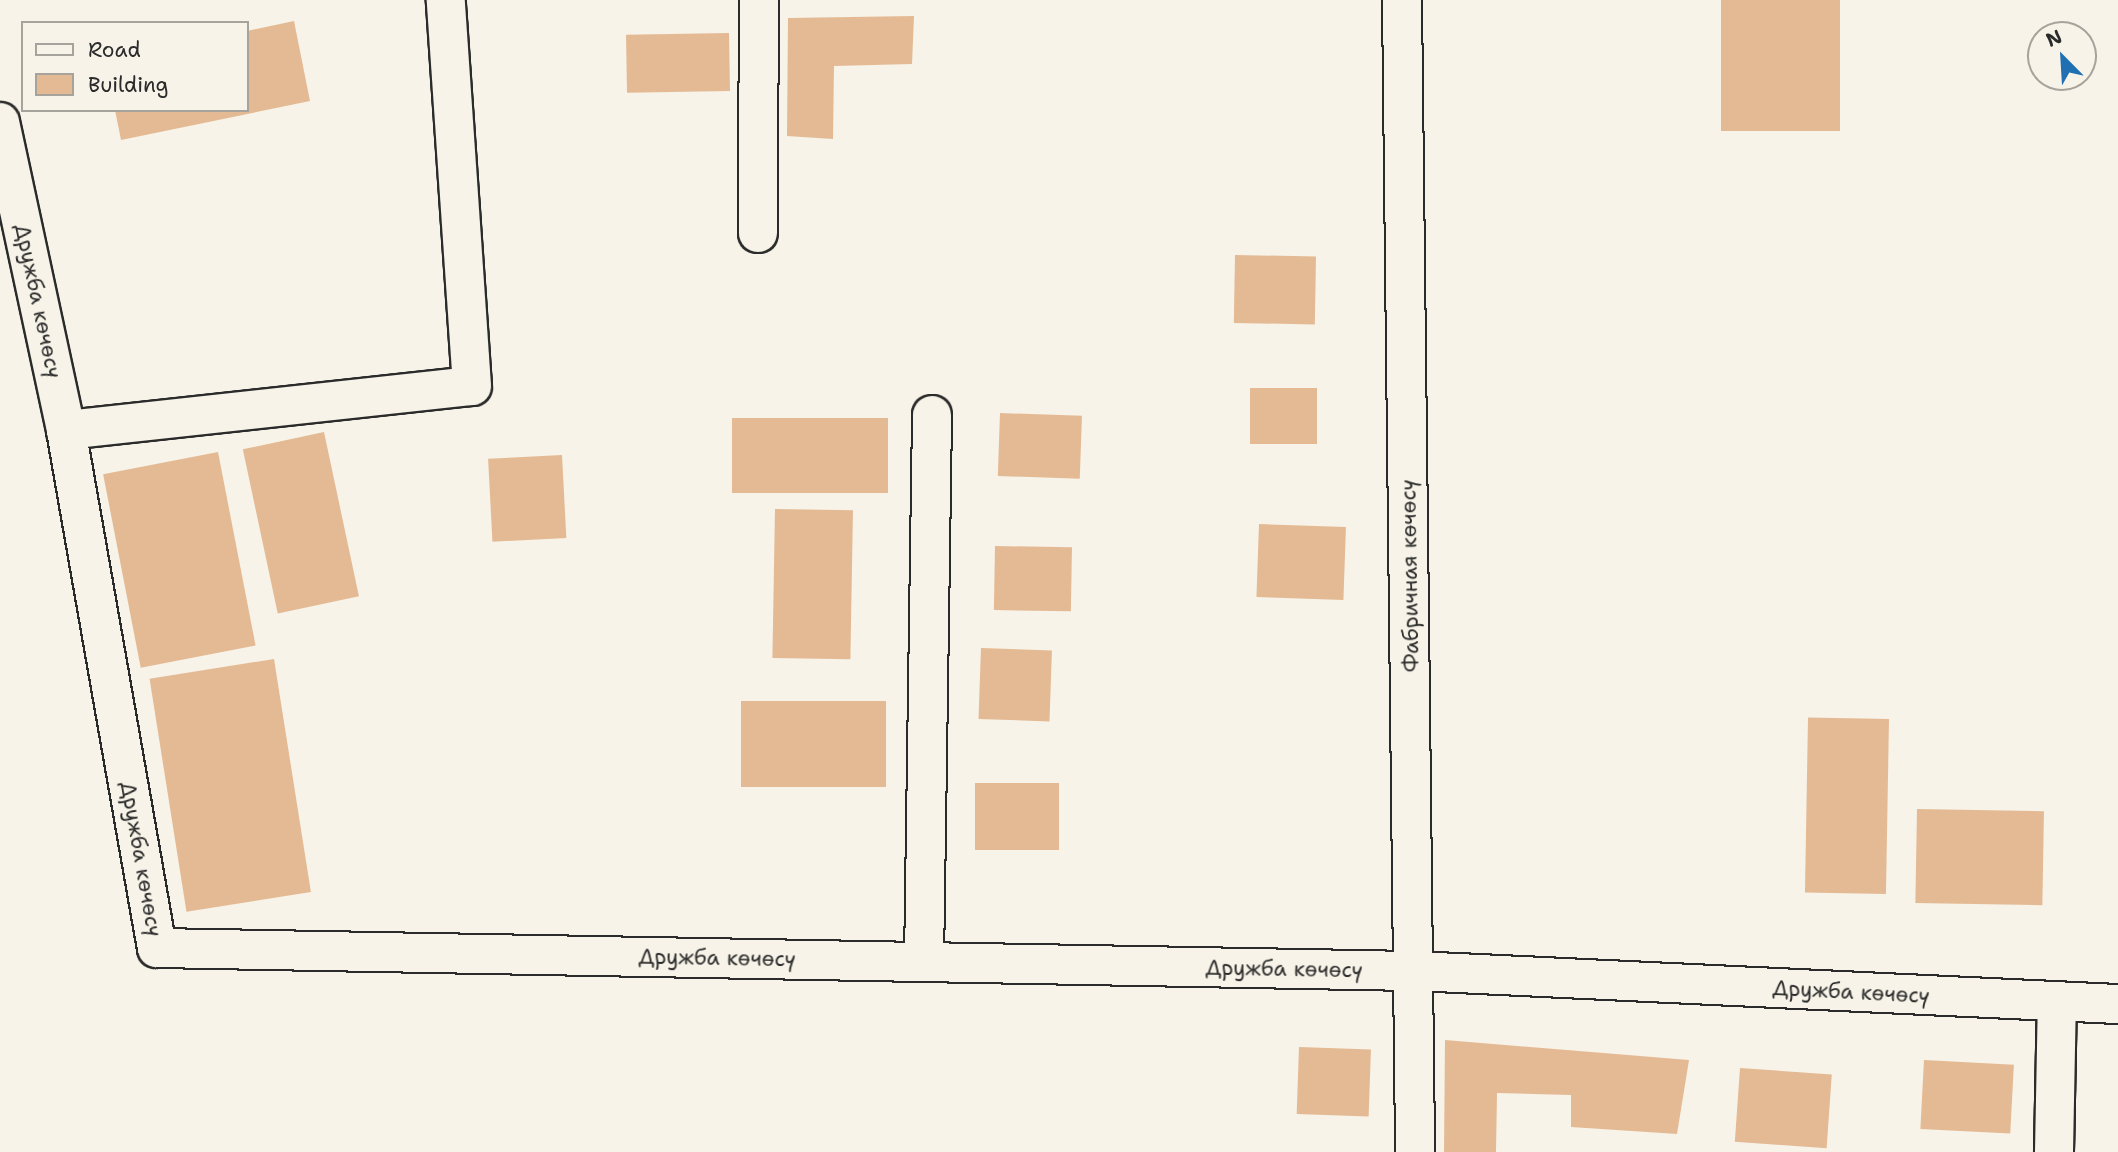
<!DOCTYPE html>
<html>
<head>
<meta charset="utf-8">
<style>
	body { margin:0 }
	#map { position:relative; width:2118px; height:1152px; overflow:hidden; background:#f7f3e8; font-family:"Shantell Sans",sans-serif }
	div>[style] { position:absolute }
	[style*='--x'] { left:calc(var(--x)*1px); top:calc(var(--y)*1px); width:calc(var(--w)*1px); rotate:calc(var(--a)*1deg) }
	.building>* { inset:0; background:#e4ba94; transform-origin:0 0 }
	.roads { filter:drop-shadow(2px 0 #2b2b2b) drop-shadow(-2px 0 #2b2b2b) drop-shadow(0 2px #2b2b2b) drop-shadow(0 -2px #2b2b2b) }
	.minor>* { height:38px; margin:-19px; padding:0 19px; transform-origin:19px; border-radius:19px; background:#f7f3e8 }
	span { translate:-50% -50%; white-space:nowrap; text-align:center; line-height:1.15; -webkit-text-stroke:5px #f7f3e8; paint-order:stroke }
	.street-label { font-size:21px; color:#2b2b2b }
	.legend { position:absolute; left:21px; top:21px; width:228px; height:91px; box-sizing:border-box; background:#f7f3e8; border:2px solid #a5a39c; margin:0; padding:9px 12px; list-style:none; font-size:21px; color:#2b2b2b }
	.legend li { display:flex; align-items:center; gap:14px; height:35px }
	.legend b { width:35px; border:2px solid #a5a39c }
	.north { position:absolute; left:2027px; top:21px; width:70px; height:70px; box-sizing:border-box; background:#f7f3e8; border:2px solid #a5a39c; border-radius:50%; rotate:336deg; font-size:19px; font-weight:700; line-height:28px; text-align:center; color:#2b2b2b }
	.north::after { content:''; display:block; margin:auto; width:24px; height:32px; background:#1f6fb2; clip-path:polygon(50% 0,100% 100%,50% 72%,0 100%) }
</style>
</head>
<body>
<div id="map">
	<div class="building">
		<div style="left:1721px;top:0;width:119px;height:131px"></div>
		<div style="clip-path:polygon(914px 16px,912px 64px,834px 66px,833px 139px,787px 136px,788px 18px)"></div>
		<div style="clip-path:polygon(294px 21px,310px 101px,121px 140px,115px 110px,247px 110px,247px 31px)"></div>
		<div style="left:729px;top:33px;width:58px;height:103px;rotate:89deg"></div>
		<div style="left:1235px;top:255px;width:81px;height:68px;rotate:1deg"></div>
		<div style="left:1317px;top:388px;width:56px;height:67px;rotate:90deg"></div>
		<div style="left:1000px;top:413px;width:82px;height:63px;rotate:2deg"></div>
		<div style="left:732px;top:418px;width:156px;height:75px"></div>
		<div style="left:324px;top:432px;width:168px;height:83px;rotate:78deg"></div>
		<div style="left:218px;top:452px;width:197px;height:117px;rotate:79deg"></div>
		<div style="left:562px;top:455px;width:83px;height:74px;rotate:87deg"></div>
		<div style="left:775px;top:509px;width:78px;height:149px;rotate:1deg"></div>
		<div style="left:1259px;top:524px;width:87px;height:73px;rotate:2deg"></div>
		<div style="left:995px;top:546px;width:77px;height:64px;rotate:1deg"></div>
		<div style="left:981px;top:648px;width:71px;height:71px;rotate:2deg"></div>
		<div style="left:274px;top:659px;width:236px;height:126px;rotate:81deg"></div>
		<div style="left:741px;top:701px;width:145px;height:86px"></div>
		<div style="left:1889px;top:719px;width:175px;height:81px;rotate:91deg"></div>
		<div style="left:975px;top:783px;width:84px;height:67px"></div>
		<div style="left:1917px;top:809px;width:127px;height:94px;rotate:1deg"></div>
		<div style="clip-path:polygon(1445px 1040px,1689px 1060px,1677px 1134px,1571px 1127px,1571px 1095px,1497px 1093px,1496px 1152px,1444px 1152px)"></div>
		<div style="left:1299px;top:1047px;width:72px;height:67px;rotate:2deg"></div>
		<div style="left:1924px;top:1060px;width:90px;height:69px;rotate:3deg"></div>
		<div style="left:1740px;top:1068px;width:92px;height:74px;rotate:4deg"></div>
	</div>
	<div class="roads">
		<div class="minor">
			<div style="--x:1402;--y:0;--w:1152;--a:89.35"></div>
			<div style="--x:0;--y:122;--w:315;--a:77.9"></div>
			<div style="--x:66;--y:430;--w:526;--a:80.04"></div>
			<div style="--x:157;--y:948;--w:1258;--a:1.05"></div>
			<div style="--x:1415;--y:971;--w:704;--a:2.69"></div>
			<div style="--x:758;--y:233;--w:233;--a:-89.8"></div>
			<div style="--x:66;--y:430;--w:408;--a:-6.2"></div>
			<div style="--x:472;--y:386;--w:387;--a:-93.9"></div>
			<div style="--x:924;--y:962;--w:547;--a:-89.16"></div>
			<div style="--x:2054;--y:1152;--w:151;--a:-88.9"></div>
		</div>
	</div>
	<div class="street-label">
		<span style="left:38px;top:301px;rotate:78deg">Дружба көчөсү</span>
		<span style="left:1410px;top:576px;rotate:-91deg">Фабричная көчөсү</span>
		<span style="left:141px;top:859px;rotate:80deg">Дружба көчөсү</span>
		<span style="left:717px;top:958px;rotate:1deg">Дружба көчөсү</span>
		<span style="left:1284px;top:969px;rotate:1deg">Дружба көчөсү</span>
		<span style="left:1851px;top:992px;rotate:3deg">Дружба көчөсү</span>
	</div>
	<ul class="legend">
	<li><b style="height:9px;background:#f7f3e8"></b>Road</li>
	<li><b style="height:19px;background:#e4ba94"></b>Building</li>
	</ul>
	<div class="north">N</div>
</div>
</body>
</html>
